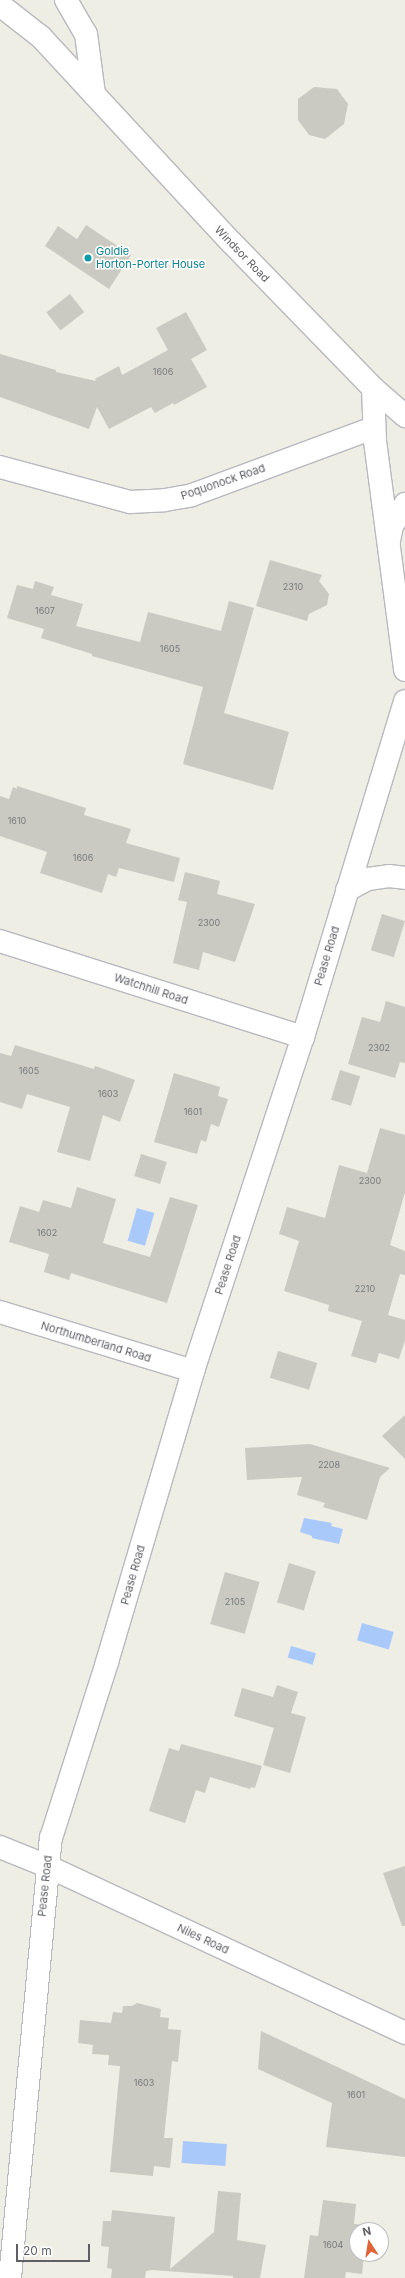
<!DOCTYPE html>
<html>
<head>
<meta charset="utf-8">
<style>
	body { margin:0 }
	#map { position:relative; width:405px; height:2278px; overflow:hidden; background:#efeee5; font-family:Inter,sans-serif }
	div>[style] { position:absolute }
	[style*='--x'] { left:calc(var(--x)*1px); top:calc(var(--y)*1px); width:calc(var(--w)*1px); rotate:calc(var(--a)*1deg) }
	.water>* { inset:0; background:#a9c9fb; transform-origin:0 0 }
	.building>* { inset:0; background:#cac9c2; transform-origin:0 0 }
	.roads { filter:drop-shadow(1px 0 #b8b9be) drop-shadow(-1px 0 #b8b9be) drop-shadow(0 1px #b8b9be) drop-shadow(0 -1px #b8b9be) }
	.minor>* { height:22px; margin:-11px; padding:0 11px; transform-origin:11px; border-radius:11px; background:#fff }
	.tertiary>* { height:22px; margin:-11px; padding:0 11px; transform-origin:11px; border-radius:11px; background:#fff }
	.secondary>* { height:22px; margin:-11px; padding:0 11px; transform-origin:11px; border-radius:11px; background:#fff }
	.dots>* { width:11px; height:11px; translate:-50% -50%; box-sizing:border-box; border:2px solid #fff; border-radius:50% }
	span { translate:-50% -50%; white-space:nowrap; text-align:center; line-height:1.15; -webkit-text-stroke:3px #fff; paint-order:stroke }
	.number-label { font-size:9px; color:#787a7c }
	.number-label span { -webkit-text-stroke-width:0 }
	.culture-label { font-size:11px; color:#0d838f }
	.left { translate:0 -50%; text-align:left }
	.street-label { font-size:11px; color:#5d5f65 }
	.north { position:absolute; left:349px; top:2222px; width:40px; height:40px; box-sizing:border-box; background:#fff; border:1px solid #bebfc1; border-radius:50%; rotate:348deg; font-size:11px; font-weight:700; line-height:16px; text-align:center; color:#5d5f65 }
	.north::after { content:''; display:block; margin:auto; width:14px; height:18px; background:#e16439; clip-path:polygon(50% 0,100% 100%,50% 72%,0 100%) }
	.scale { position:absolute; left:16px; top:2244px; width:74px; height:18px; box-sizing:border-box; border:2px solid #5d5f65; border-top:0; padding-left:5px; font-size:12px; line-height:14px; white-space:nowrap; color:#5d5f65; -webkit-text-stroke:3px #fff; paint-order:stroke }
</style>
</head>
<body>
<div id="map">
	<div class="water">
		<div style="left:137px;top:1208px;width:18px;height:34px;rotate:16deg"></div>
		<div style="clip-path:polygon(304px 1518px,332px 1523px,331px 1526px,343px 1529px,339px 1544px,312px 1538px,312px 1536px,300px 1532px)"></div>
		<div style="left:362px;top:1623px;width:33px;height:18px;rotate:16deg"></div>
		<div style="left:291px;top:1646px;width:26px;height:12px;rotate:16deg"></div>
		<div style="left:183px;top:2141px;width:44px;height:22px;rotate:4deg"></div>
	</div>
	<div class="building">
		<div style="clip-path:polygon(314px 87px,337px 89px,348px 104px,344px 124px,325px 139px,309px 135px,298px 120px,298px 99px)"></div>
		<div style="clip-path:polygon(86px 225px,131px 255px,109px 289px,45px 246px,58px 226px,77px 239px)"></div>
		<div style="left:70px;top:294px;width:23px;height:30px;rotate:52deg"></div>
		<div style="clip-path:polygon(186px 312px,207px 350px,191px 359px,207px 387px,174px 405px,173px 403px,155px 413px,151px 407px,109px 429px,97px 407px,89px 429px,0 397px,0 354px,56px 370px,56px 372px,96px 381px,95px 379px,119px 366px,122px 375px,168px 350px,156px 328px)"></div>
		<div style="clip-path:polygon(270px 560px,322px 575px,319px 581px,329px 594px,327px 605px,309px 614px,307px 621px,256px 606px)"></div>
		<div style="clip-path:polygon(35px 581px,54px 587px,51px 595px,83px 604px,76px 626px,140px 642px,148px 612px,221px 631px,229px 601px,254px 608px,224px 713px,289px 732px,273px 790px,183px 764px,203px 687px,92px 656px,92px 654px,41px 638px,44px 629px,7px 618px,17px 585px,33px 589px)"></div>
		<div style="clip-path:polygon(17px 786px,86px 808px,84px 815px,131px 829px,126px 843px,180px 858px,174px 882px,119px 868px,116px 877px,108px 874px,102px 893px,40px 873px,47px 852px,0 836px,0 796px,9px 799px,13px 787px,17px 789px)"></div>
		<div style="clip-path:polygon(185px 872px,220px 881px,217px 894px,255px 904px,235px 962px,203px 952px,199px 970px,173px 963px,187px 902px,178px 900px)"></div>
		<div style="left:382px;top:914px;width:24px;height:38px;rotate:17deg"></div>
		<div style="clip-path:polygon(386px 1001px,405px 1007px,405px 1063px,400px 1062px,395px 1078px,348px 1064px,362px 1017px,380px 1022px)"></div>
		<div style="clip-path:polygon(15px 1045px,94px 1069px,95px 1066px,135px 1080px,120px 1122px,103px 1115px,90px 1161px,57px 1152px,70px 1107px,27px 1094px,22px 1109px,0 1102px,0 1053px,11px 1056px)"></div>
		<div style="left:340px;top:1070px;width:21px;height:31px;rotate:17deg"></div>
		<div style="clip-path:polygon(174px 1073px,220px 1087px,218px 1096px,228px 1099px,219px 1127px,211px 1124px,206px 1142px,201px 1140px,197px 1154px,154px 1142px)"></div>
		<div style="clip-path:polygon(380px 1128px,405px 1135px,405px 1192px,390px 1245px,405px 1251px,405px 1275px,400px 1274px,388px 1315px,405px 1320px,405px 1340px,399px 1359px,379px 1353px,376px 1363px,351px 1356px,362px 1321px,328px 1311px,329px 1305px,284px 1291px,299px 1241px,279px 1234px,287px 1207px,325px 1218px,339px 1165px,367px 1173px)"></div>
		<div style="left:141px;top:1154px;width:27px;height:23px;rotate:17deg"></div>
		<div style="clip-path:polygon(77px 1187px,116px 1199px,103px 1243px,150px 1257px,170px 1197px,198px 1205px,167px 1303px,71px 1273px,69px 1280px,44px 1272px,49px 1254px,9px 1242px,20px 1206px,39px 1212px,43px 1200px,71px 1208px)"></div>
		<div style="left:278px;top:1351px;width:41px;height:28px;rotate:17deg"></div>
		<div style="clip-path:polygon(405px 1415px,405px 1459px,382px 1436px)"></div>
		<div style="clip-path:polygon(310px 1444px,390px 1468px,380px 1477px,367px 1520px,323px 1507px,325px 1503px,297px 1495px,302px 1477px,247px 1480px,245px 1448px)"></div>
		<div style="left:289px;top:1563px;width:28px;height:41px;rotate:17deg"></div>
		<div style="left:225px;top:1572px;width:36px;height:54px;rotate:16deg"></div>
		<div style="clip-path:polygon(277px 1685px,298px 1692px,291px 1713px,306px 1717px,290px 1773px,263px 1765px,274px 1728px,234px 1716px,242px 1688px,273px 1697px)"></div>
		<div style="clip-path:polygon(181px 1744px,262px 1766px,255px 1788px,251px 1787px,250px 1789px,210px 1777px,205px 1793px,196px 1790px,185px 1823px,149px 1811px,169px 1748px,179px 1751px)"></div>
		<div style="clip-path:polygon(405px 1866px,405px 1926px,402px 1926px,383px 1873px)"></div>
		<div style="clip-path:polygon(137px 2003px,161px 2009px,160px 2017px,169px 2018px,168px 2029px,181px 2030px,178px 2062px,172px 2061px,164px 2138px,173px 2138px,170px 2168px,154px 2166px,153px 2176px,110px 2172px,120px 2066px,108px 2065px,109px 2055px,92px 2054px,93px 2045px,78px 2043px,80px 2020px,111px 2023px,113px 2012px,122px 2013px,123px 2006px,132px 2006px)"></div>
		<div style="clip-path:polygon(261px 2031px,405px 2099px,405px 2157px,326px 2147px,332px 2103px,258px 2069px)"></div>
		<div style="clip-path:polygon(218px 2191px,241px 2193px,237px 2240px,266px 2245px,260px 2278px,233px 2278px,233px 2276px,152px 2270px,146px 2271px,145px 2278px,111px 2278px,112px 2269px,107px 2268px,109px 2247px,101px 2246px,103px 2221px,111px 2221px,112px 2210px,175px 2217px,170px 2269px,214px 2232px)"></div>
		<div style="clip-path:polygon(323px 2200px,356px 2204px,354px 2224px,368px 2225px,367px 2230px,357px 2230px,357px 2254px,364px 2254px,362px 2274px,346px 2272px,345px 2278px,304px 2278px,310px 2235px,318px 2236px)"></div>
	</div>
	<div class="roads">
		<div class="minor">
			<div style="--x:373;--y:388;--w:53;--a:87.8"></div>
			<div style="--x:375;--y:441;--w:231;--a:82.5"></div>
			<div style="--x:0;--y:467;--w:135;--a:15.1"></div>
			<div style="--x:130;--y:502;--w:35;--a:-3"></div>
			<div style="--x:165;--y:500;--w:27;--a:-10"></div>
			<div style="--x:192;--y:495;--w:193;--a:-20.3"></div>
			<div style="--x:389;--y:541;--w:15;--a:-79"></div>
			<div style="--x:392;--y:526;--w:26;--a:-59"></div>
			<div style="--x:347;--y:890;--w:24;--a:-28"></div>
			<div style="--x:368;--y:879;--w:21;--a:-8"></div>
			<div style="--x:389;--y:876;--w:16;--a:7"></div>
			<div style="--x:0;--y:941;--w:318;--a:17.6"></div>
			<div style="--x:0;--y:1312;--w:202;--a:17"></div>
			<div style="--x:0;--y:1847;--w:51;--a:22"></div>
			<div style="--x:47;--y:1866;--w:395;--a:25"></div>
			<div style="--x:10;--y:2278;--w:442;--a:-84.7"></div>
			<div style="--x:51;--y:1838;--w:185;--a:-72.3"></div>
			<div style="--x:107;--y:1662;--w:303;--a:-73.5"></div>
			<div style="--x:193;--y:1371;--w:352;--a:-71.8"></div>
			<div style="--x:303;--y:1037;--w:351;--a:-73.1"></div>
		</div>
		<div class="tertiary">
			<div style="--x:66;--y:0;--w:39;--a:60"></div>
			<div style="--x:86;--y:34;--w:61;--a:82.4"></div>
		</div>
		<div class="secondary">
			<div style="--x:0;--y:5;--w:52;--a:38"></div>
			<div style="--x:41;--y:37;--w:280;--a:47.2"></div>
			<div style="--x:231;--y:242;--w:204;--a:45.8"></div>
			<div style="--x:373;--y:388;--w:43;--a:41.2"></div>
		</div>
	</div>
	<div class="dots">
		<div style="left:88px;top:258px;background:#0f9aa8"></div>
	</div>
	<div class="number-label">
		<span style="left:163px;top:372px">1606</span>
		<span style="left:293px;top:587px">2310</span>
		<span style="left:45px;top:611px">1607</span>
		<span style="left:170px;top:649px">1605</span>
		<span style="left:17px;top:821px">1610</span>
		<span style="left:83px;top:858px">1606</span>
		<span style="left:209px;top:923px">2300</span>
		<span style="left:379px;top:1048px">2302</span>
		<span style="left:29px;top:1071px">1605</span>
		<span style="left:108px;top:1094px">1603</span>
		<span style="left:193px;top:1112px">1601</span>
		<span style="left:370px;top:1181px">2300</span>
		<span style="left:47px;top:1233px">1602</span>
		<span style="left:365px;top:1289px">2210</span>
		<span style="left:329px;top:1465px">2208</span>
		<span style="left:235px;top:1602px">2105</span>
		<span style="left:144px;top:2083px">1603</span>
		<span style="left:356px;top:2095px">1601</span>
		<span style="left:333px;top:2245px">1604</span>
	</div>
	<div class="culture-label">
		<span class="left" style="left:96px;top:258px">Goldie<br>Horton-Porter House</span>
	</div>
	<div class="street-label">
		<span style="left:242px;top:254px;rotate:46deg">Windsor Road</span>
		<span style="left:223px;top:482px;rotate:-19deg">Poquonock Road</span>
		<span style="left:327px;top:956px;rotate:-73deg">Pease Road</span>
		<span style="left:151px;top:989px;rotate:18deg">Watchhill Road</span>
		<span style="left:228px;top:1265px;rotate:-72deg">Pease Road</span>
		<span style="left:96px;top:1342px;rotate:17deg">Northumberland Road</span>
		<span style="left:133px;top:1575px;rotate:-74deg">Pease Road</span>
		<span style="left:45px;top:1886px;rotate:-84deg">Pease Road</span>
		<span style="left:203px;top:1939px;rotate:25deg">Niles Road</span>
	</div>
	<div class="north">N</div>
	<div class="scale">20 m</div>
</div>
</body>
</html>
